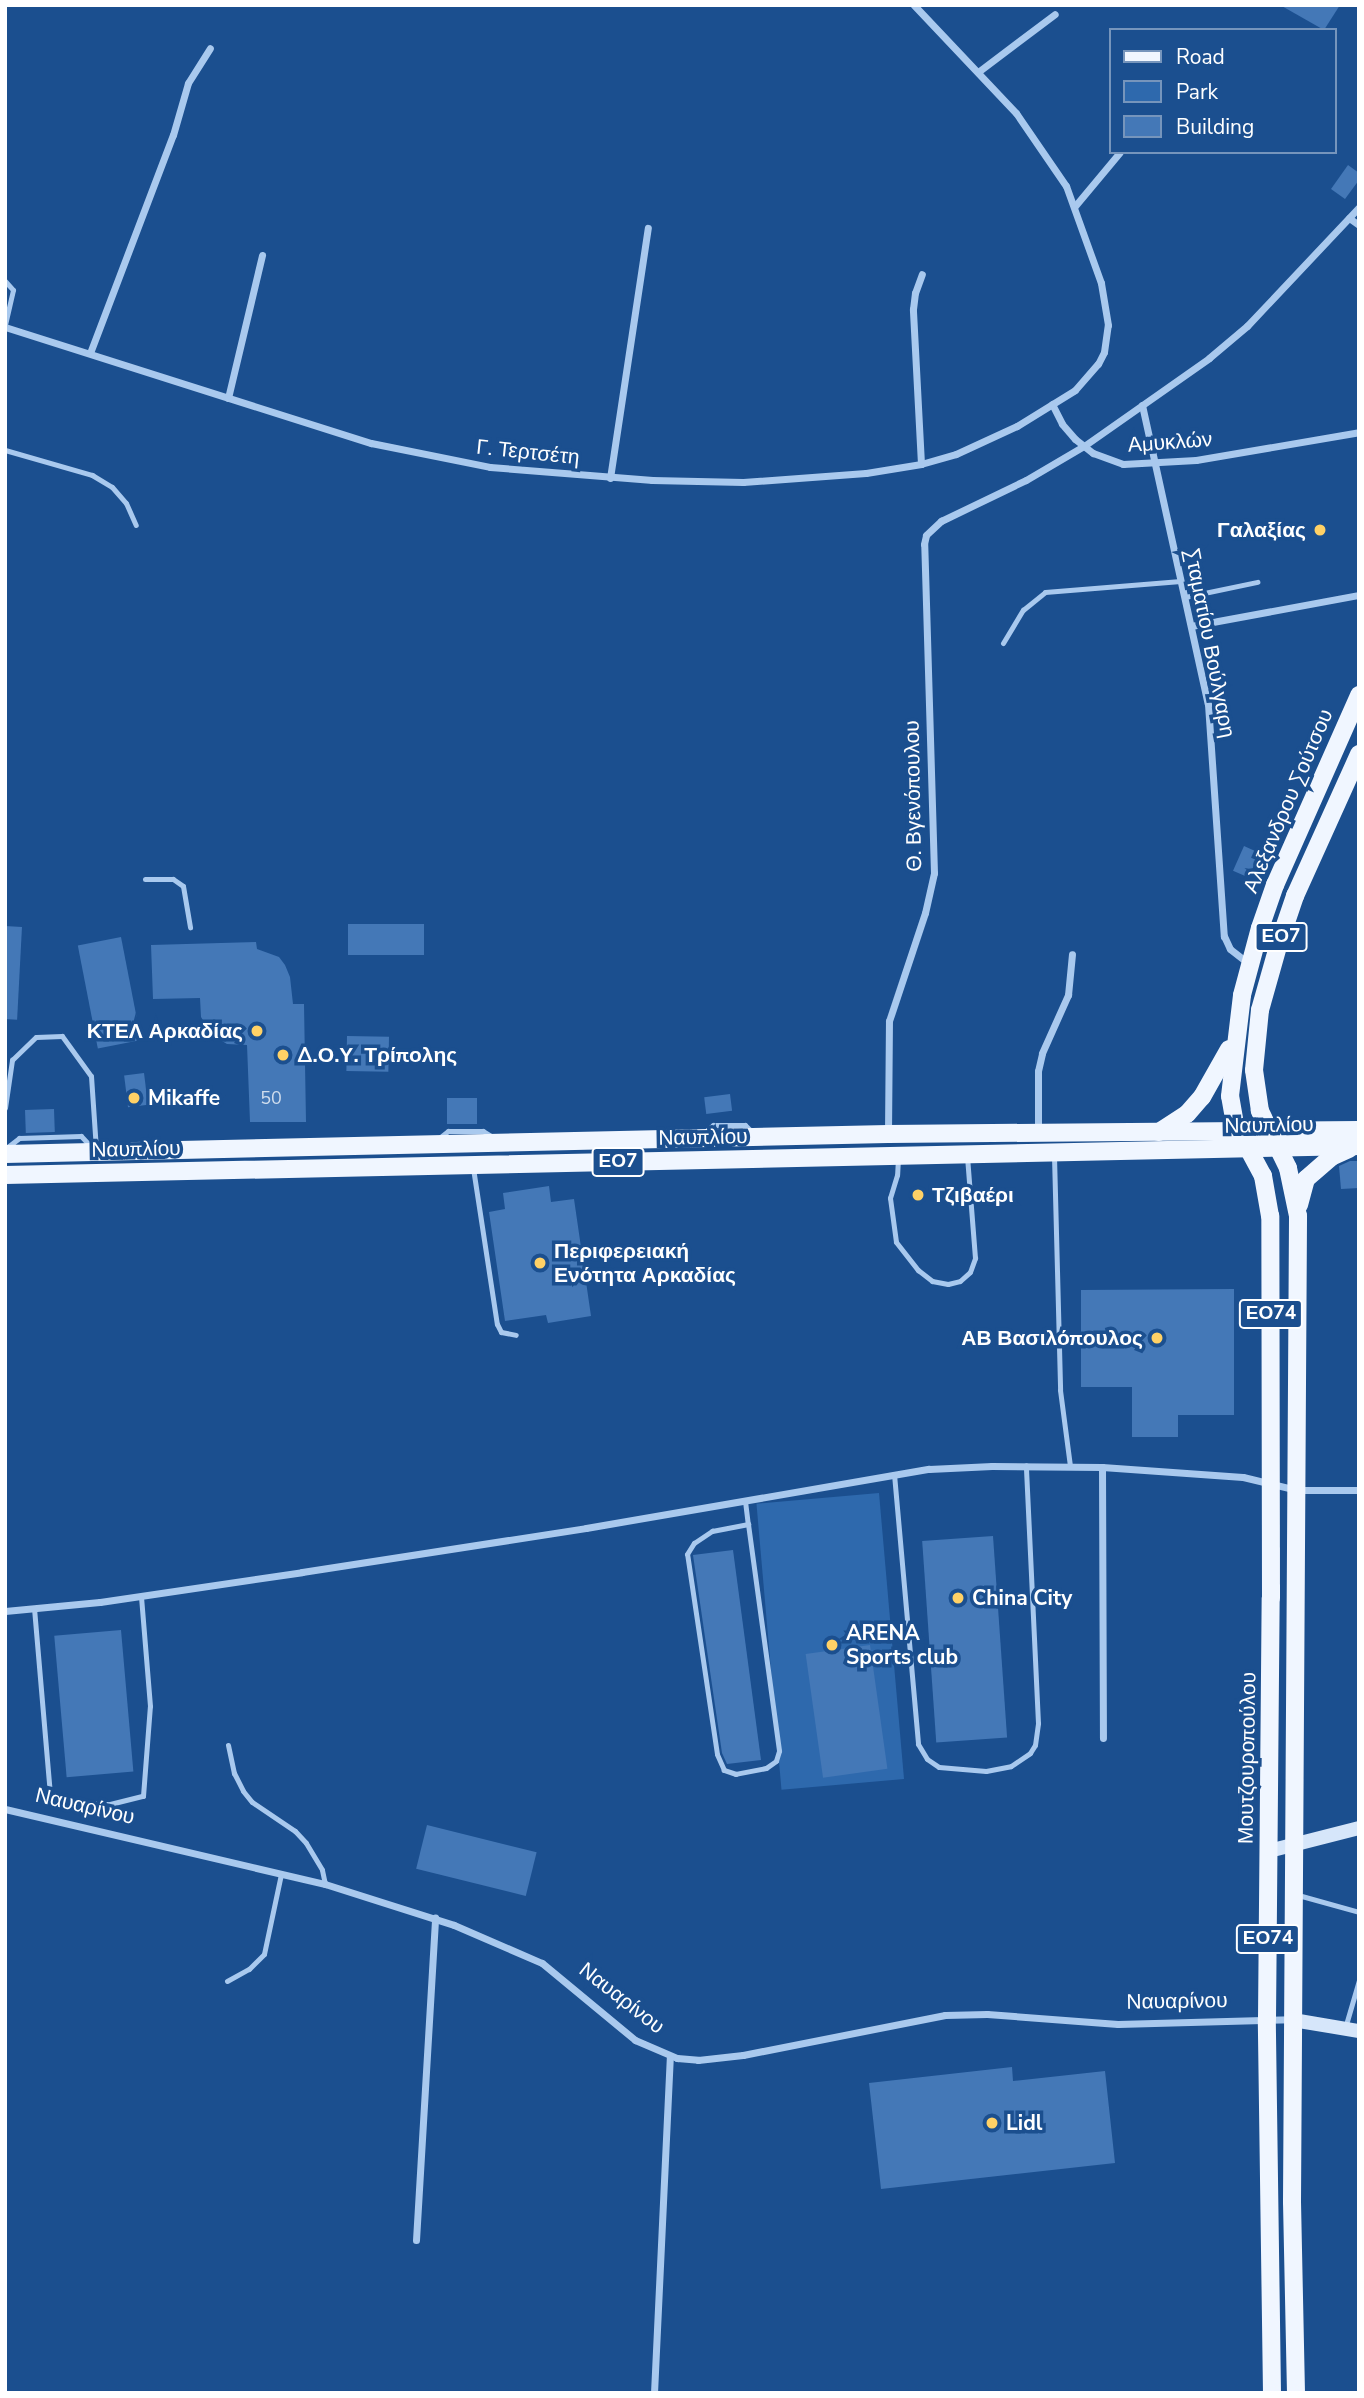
<!DOCTYPE html>
<html>
<head>
<meta charset="utf-8">
<style>
	body { margin:0 }
	#map { position:relative; width:1364px; height:2398px; overflow:hidden; background:#1b4f8f; font-family:"Nunito Sans",sans-serif }
	div>[style] { position:absolute }
	[style*='--x'] { left:calc(var(--x)*1px); top:calc(var(--y)*1px); width:calc(var(--w)*1px); rotate:calc(var(--a)*1deg) }
	.green>* { inset:0; background:#2e69ad; transform-origin:0 0 }
	.building>* { inset:0; background:#4478b7; transform-origin:0 0 }
	.lane>* { height:5px; margin:-2.5px; padding:0 2.5px; transform-origin:2.5px; border-radius:2.5px; background:#a9c9ee }
	.street>* { height:7px; margin:-3.5px; padding:0 3.5px; transform-origin:3.5px; border-radius:3.5px; background:#a9c9ee }
	.secondary>* { height:14px; margin:-7px; padding:0 7px; transform-origin:7px; border-radius:7px; background:#d6e6fa }
	.primary>* { height:18px; margin:-9px; padding:0 9px; transform-origin:9px; border-radius:9px; background:#f0f6ff }
	.dots>* { width:19px; height:19px; translate:-50% -50%; box-sizing:border-box; border:4px solid #1b4f8f; border-radius:50% }
	span { translate:-50% -50%; white-space:nowrap; text-align:center; line-height:1.15; -webkit-text-stroke:7px #1b4f8f; paint-order:stroke }
	.number-label { font-size:18px; color:#d0dded }
	.number-label span { -webkit-text-stroke-width:0 }
	.shield-label span { padding:2px 5px; background:#1b4f8f; border:2px solid; border-radius:5px; -webkit-text-stroke-width:0 }
	.shield-label { font-size:19px; color:#fff; font-weight:700 }
	.street-label { font-size:21px; color:#fff }
	.poi-label { font-size:21px; color:#fff; font-weight:700 }
	.right { translate:-100% -50%; text-align:right }
	.left { translate:0 -50%; text-align:left }
	.frame { position:absolute; inset:0; border:7px solid #fff; pointer-events:none }
	.legend { position:absolute; left:1109px; top:28px; width:228px; height:126px; box-sizing:border-box; background:#1b4f8f; border:2px solid #7695bc; margin:0; padding:9px 12px; list-style:none; font-size:21px; color:#fff }
	.legend li { display:flex; align-items:center; gap:14px; height:35px }
	.legend b { width:35px; border:2px solid #7695bc }
</style>
</head>
<body>
<div id="map">
	<div class="green">
		<div style="left:879px;top:1493px;width:287px;height:123px;rotate:85deg"></div>
	</div>
	<div class="building">
		<div style="clip-path:polygon(1280px 5px,1340px 5px,1324px 30px)"></div>
		<div style="clip-path:polygon(1348px 165px,1359px 173px,1359px 180px,1345px 199px,1331px 189px)"></div>
		<div style="left:1244px;top:846px;width:17px;height:27px;rotate:24deg"></div>
		<div style="left:424px;top:924px;width:31px;height:76px;rotate:90deg"></div>
		<div style="left:5px;top:926px;width:17px;height:93px;rotate:3deg"></div>
		<div style="left:121px;top:937px;width:105px;height:44px;rotate:79deg"></div>
		<div style="clip-path:polygon(256px 942px,257px 949px,279px 957px,285px 965px,290px 977px,293px 1004px,304px 1004px,306px 1122px,250px 1122px,247px 1045px,227px 1044px,212px 1035px,201px 1017px,200px 998px,153px 999px,151px 945px)"></div>
		<div style="left:347px;top:1036px;width:42px;height:35px;rotate:1deg"></div>
		<div style="left:144px;top:1073px;width:32px;height:20px;rotate:83deg"></div>
		<div style="left:730px;top:1094px;width:17px;height:26px;rotate:83deg"></div>
		<div style="left:447px;top:1098px;width:30px;height:26px"></div>
		<div style="left:54px;top:1109px;width:23px;height:29px;rotate:88deg"></div>
		<div style="clip-path:polygon(1350px 1161px,1359px 1161px,1359px 1188px,1341px 1189px,1339px 1166px)"></div>
		<div style="clip-path:polygon(549px 1186px,551px 1202px,574px 1199px,591px 1316px,548px 1323px,546px 1315px,505px 1321px,489px 1212px,505px 1209px,503px 1193px)"></div>
		<div style="clip-path:polygon(1234px 1289px,1234px 1415px,1178px 1415px,1178px 1437px,1132px 1437px,1132px 1387px,1081px 1387px,1081px 1290px)"></div>
		<div style="left:993px;top:1536px;width:202px;height:71px;rotate:86deg"></div>
		<div style="clip-path:polygon(733px 1550px,761px 1760px,727px 1764px,722px 1753px,693px 1555px)"></div>
		<div style="left:121px;top:1630px;width:142px;height:67px;rotate:85deg"></div>
		<div style="left:870px;top:1645px;width:125px;height:65px;rotate:82deg"></div>
		<div style="left:427px;top:1825px;width:113px;height:45px;rotate:14deg"></div>
		<div style="clip-path:polygon(1012px 2067px,1013px 2081px,1105px 2071px,1115px 2163px,881px 2189px,869px 2083px)"></div>
	</div>
	<div class="lane">
		<div style="--x:5;--y:281;--w:12;--a:48"></div>
		<div style="--x:13;--y:290;--w:36;--a:103"></div>
		<div style="--x:5;--y:450;--w:91;--a:16"></div>
		<div style="--x:92;--y:475;--w:23;--a:31"></div>
		<div style="--x:112;--y:487;--w:21;--a:49"></div>
		<div style="--x:126;--y:503;--w:24;--a:66"></div>
		<div style="--x:1185;--y:597;--w:74;--a:-11.8"></div>
		<div style="--x:1003;--y:643;--w:39;--a:-59"></div>
		<div style="--x:1023;--y:610;--w:28;--a:-39"></div>
		<div style="--x:1045;--y:592;--w:136;--a:-4.6"></div>
		<div style="--x:145;--y:879;--w:28;--a:0"></div>
		<div style="--x:173;--y:879;--w:12;--a:35"></div>
		<div style="--x:183;--y:886;--w:42;--a:80.3"></div>
		<div style="--x:5;--y:1108;--w:49;--a:-81.7"></div>
		<div style="--x:12;--y:1060;--w:33;--a:-44"></div>
		<div style="--x:36;--y:1037;--w:26;--a:-2"></div>
		<div style="--x:62;--y:1036;--w:49;--a:54.1"></div>
		<div style="--x:91;--y:1076;--w:73;--a:86.1"></div>
		<div style="--x:705;--y:1132;--w:11;--a:-41"></div>
		<div style="--x:713;--y:1125;--w:32;--a:0"></div>
		<div style="--x:745;--y:1125;--w:11;--a:45"></div>
		<div style="--x:438;--y:1139;--w:13;--a:-39"></div>
		<div style="--x:448;--y:1131;--w:35;--a:0"></div>
		<div style="--x:483;--y:1131;--w:13;--a:32"></div>
		<div style="--x:5;--y:1149;--w:18;--a:-38"></div>
		<div style="--x:19;--y:1138;--w:62;--a:-1.8"></div>
		<div style="--x:81;--y:1136;--w:16;--a:47"></div>
		<div style="--x:1054;--y:1156;--w:234;--a:88.5"></div>
		<div style="--x:1060;--y:1390;--w:77;--a:82.5"></div>
		<div style="--x:898;--y:1158;--w:17;--a:93"></div>
		<div style="--x:897;--y:1175;--w:24;--a:107"></div>
		<div style="--x:890;--y:1198;--w:44;--a:82.2"></div>
		<div style="--x:896;--y:1242;--w:36;--a:52"></div>
		<div style="--x:918;--y:1270;--w:18;--a:38"></div>
		<div style="--x:932;--y:1281;--w:16;--a:11"></div>
		<div style="--x:948;--y:1284;--w:12;--a:-14"></div>
		<div style="--x:960;--y:1281;--w:13;--a:-42"></div>
		<div style="--x:970;--y:1272;--w:15;--a:-70"></div>
		<div style="--x:975;--y:1258;--w:101;--a:-94.5"></div>
		<div style="--x:473;--y:1168;--w:158;--a:81.3"></div>
		<div style="--x:497;--y:1324;--w:9;--a:63"></div>
		<div style="--x:501;--y:1332;--w:15;--a:11"></div>
		<div style="--x:894;--y:1474;--w:271;--a:84.9"></div>
		<div style="--x:918;--y:1744;--w:17;--a:59"></div>
		<div style="--x:927;--y:1759;--w:14;--a:34"></div>
		<div style="--x:939;--y:1767;--w:47;--a:4.9"></div>
		<div style="--x:986;--y:1771;--w:25;--a:-11"></div>
		<div style="--x:1011;--y:1766;--w:23;--a:-34"></div>
		<div style="--x:1030;--y:1753;--w:9;--a:-58"></div>
		<div style="--x:1035;--y:1745;--w:22;--a:-82"></div>
		<div style="--x:1038;--y:1723;--w:258;--a:-92.7"></div>
		<div style="--x:745;--y:1501;--w:23;--a:83"></div>
		<div style="--x:748;--y:1524;--w:229;--a:82.2"></div>
		<div style="--x:779;--y:1751;--w:10;--a:107"></div>
		<div style="--x:776;--y:1761;--w:12;--a:145"></div>
		<div style="--x:766;--y:1768;--w:31;--a:169"></div>
		<div style="--x:736;--y:1774;--w:13;--a:-162"></div>
		<div style="--x:724;--y:1770;--w:17;--a:-114"></div>
		<div style="--x:717;--y:1754;--w:202;--a:-98.5"></div>
		<div style="--x:687;--y:1554;--w:13;--a:-58"></div>
		<div style="--x:694;--y:1543;--w:22;--a:-34"></div>
		<div style="--x:712;--y:1531;--w:37;--a:-11"></div>
		<div style="--x:34;--y:1608;--w:187;--a:85.1"></div>
		<div style="--x:50;--y:1794;--w:29;--a:16"></div>
		<div style="--x:78;--y:1802;--w:32;--a:4"></div>
		<div style="--x:110;--y:1804;--w:34;--a:-14"></div>
		<div style="--x:143;--y:1796;--w:90;--a:-85.6"></div>
		<div style="--x:150;--y:1706;--w:110;--a:-94.7"></div>
		<div style="--x:228;--y:1745;--w:29;--a:78"></div>
		<div style="--x:234;--y:1773;--w:20;--a:63"></div>
		<div style="--x:243;--y:1791;--w:14;--a:51"></div>
		<div style="--x:252;--y:1802;--w:52;--a:34"></div>
		<div style="--x:295;--y:1831;--w:16;--a:47"></div>
		<div style="--x:306;--y:1843;--w:31;--a:59"></div>
		<div style="--x:322;--y:1870;--w:14;--a:78"></div>
		<div style="--x:1298;--y:1895;--w:63;--a:15.6"></div>
		<div style="--x:227;--y:1981;--w:25;--a:-29"></div>
		<div style="--x:249;--y:1969;--w:21;--a:-45"></div>
		<div style="--x:264;--y:1954;--w:82;--a:-78"></div>
		<div style="--x:1345;--y:2028;--w:50;--a:-73.7"></div>
	</div>
	<div class="street">
		<div style="--x:978;--y:72;--w:96;--a:-37"></div>
		<div style="--x:1075;--y:206;--w:70;--a:-50.2"></div>
		<div style="--x:1349;--y:218;--w:12;--a:35"></div>
		<div style="--x:5;--y:327;--w:384;--a:17.6"></div>
		<div style="--x:371;--y:443;--w:121;--a:11.4"></div>
		<div style="--x:490;--y:467;--w:163;--a:4.6"></div>
		<div style="--x:652;--y:480;--w:91;--a:1.3"></div>
		<div style="--x:743;--y:482;--w:123;--a:-4.2"></div>
		<div style="--x:866;--y:473;--w:56;--a:-9.3"></div>
		<div style="--x:921;--y:464;--w:36;--a:-16"></div>
		<div style="--x:956;--y:454;--w:67;--a:-24.7"></div>
		<div style="--x:1017;--y:426;--w:68;--a:-31.8"></div>
		<div style="--x:1075;--y:390;--w:35;--a:-49"></div>
		<div style="--x:1098;--y:364;--w:13;--a:-63"></div>
		<div style="--x:1104;--y:352;--w:27;--a:-82"></div>
		<div style="--x:1108;--y:325;--w:43;--a:-99.5"></div>
		<div style="--x:1101;--y:283;--w:103;--a:-109.8"></div>
		<div style="--x:1066;--y:186;--w:88;--a:-124.4"></div>
		<div style="--x:1016;--y:113;--w:149;--a:-133.4"></div>
		<div style="--x:90;--y:353;--w:233;--a:-69.2"></div>
		<div style="--x:173;--y:135;--w:54;--a:-73.9"></div>
		<div style="--x:188;--y:83;--w:41;--a:-57.8"></div>
		<div style="--x:228;--y:398;--w:147;--a:-76.6"></div>
		<div style="--x:1052;--y:404;--w:22;--a:63"></div>
		<div style="--x:1062;--y:424;--w:20;--a:49"></div>
		<div style="--x:1075;--y:439;--w:23;--a:38"></div>
		<div style="--x:1093;--y:453;--w:32;--a:20"></div>
		<div style="--x:1123;--y:464;--w:73;--a:-3.1"></div>
		<div style="--x:1196;--y:460;--w:165;--a:-9.7"></div>
		<div style="--x:1142;--y:405;--w:306;--a:77.6"></div>
		<div style="--x:1208;--y:704;--w:233;--a:86.1"></div>
		<div style="--x:1224;--y:936;--w:14;--a:65"></div>
		<div style="--x:1230;--y:949;--w:24;--a:38"></div>
		<div style="--x:921;--y:464;--w:155;--a:-93"></div>
		<div style="--x:913;--y:309;--w:16;--a:-83"></div>
		<div style="--x:915;--y:293;--w:20;--a:-70"></div>
		<div style="--x:610;--y:478;--w:253;--a:-81.4"></div>
		<div style="--x:1191;--y:626;--w:171;--a:-10.5"></div>
		<div style="--x:1038;--y:1132;--w:61;--a:-90"></div>
		<div style="--x:1038;--y:1071;--w:18;--a:-77"></div>
		<div style="--x:1042;--y:1053;--w:64;--a:-65.9"></div>
		<div style="--x:1068;--y:995;--w:41;--a:-84.4"></div>
		<div style="--x:888;--y:1133;--w:112;--a:-89.5"></div>
		<div style="--x:889;--y:1021;--w:114;--a:-71.6"></div>
		<div style="--x:925;--y:913;--w:41;--a:-77.3"></div>
		<div style="--x:934;--y:873;--w:329;--a:-91.7"></div>
		<div style="--x:924;--y:544;--w:9;--a:-77"></div>
		<div style="--x:926;--y:535;--w:21;--a:-43"></div>
		<div style="--x:941;--y:521;--w:94;--a:-25.8"></div>
		<div style="--x:1026;--y:480;--w:67;--a:-30.4"></div>
		<div style="--x:1084;--y:446;--w:153;--a:-35.1"></div>
		<div style="--x:1209;--y:358;--w:50;--a:-40.1"></div>
		<div style="--x:1247;--y:326;--w:163;--a:-46.7"></div>
		<div style="--x:1102;--y:1467;--w:271;--a:89.8"></div>
		<div style="--x:5;--y:1611;--w:95;--a:-5.4"></div>
		<div style="--x:100;--y:1602;--w:204;--a:-8.4"></div>
		<div style="--x:302;--y:1572;--w:287;--a:-8.8"></div>
		<div style="--x:586;--y:1528;--w:348;--a:-9.8"></div>
		<div style="--x:929;--y:1469;--w:63;--a:-2.7"></div>
		<div style="--x:992;--y:1466;--w:110;--a:0.5"></div>
		<div style="--x:1102;--y:1467;--w:141;--a:4.1"></div>
		<div style="--x:1243;--y:1477;--w:56;--a:13.5"></div>
		<div style="--x:1297;--y:1490;--w:62;--a:0"></div>
		<div style="--x:5;--y:1809;--w:329;--a:13.2"></div>
		<div style="--x:325;--y:1884;--w:135;--a:17.6"></div>
		<div style="--x:454;--y:1925;--w:96;--a:23.4"></div>
		<div style="--x:542;--y:1963;--w:121;--a:39.6"></div>
		<div style="--x:635;--y:2040;--w:46;--a:23.2"></div>
		<div style="--x:677;--y:2058;--w:21;--a:5"></div>
		<div style="--x:698;--y:2060;--w:45;--a:-6.3"></div>
		<div style="--x:743;--y:2055;--w:206;--a:-11.2"></div>
		<div style="--x:945;--y:2015;--w:42;--a:-1.4"></div>
		<div style="--x:987;--y:2014;--w:131;--a:4.4"></div>
		<div style="--x:1118;--y:2024;--w:174;--a:-1.6"></div>
		<div style="--x:416;--y:2240;--w:323;--a:-86.6"></div>
		<div style="--x:654;--y:2393;--w:337;--a:-87.3"></div>
	</div>
	<div class="secondary">
		<div style="--x:1269;--y:1851;--w:93;--a:-14.3"></div>
		<div style="--x:1293;--y:2020;--w:67;--a:9.5"></div>
	</div>
	<div class="primary">
		<div style="--x:1159;--y:1132;--w:33;--a:-33"></div>
		<div style="--x:1187;--y:1114;--w:23;--a:-49"></div>
		<div style="--x:1202;--y:1097;--w:55;--a:-60.6"></div>
		<div style="--x:5;--y:1154;--w:883;--a:-1.3"></div>
		<div style="--x:888;--y:1134;--w:471;--a:-0.5"></div>
		<div style="--x:5;--y:1175;--w:1354;--a:-1.23"></div>
		<div style="--x:1299;--y:1205;--w:27;--a:-75"></div>
		<div style="--x:1306;--y:1179;--w:33;--a:-41"></div>
		<div style="--x:1331;--y:1157;--w:20;--a:-24"></div>
		<div style="--x:1272;--y:2393;--w:374;--a:-90.8"></div>
		<div style="--x:1267;--y:2019;--w:421;--a:-89.5"></div>
		<div style="--x:1271;--y:1598;--w:382;--a:-90.1"></div>
		<div style="--x:1270;--y:1216;--w:41;--a:-99.9"></div>
		<div style="--x:1263;--y:1176;--w:59;--a:-118.3"></div>
		<div style="--x:1235;--y:1124;--w:28;--a:-100"></div>
		<div style="--x:1230;--y:1096;--w:102;--a:-83.2"></div>
		<div style="--x:1242;--y:995;--w:69;--a:-75"></div>
		<div style="--x:1260;--y:928;--w:46;--a:-70.8"></div>
		<div style="--x:1275;--y:885;--w:208;--a:-66.1"></div>
		<div style="--x:1296;--y:2393;--w:191;--a:-91.2"></div>
		<div style="--x:1292;--y:2202;--w:986;--a:-89.65"></div>
		<div style="--x:1298;--y:1216;--w:49;--a:-101.8"></div>
		<div style="--x:1288;--y:1168;--w:64;--a:-116.2"></div>
		<div style="--x:1260;--y:1111;--w:41;--a:-98.3"></div>
		<div style="--x:1254;--y:1070;--w:60;--a:-84.3"></div>
		<div style="--x:1260;--y:1010;--w:70;--a:-74.2"></div>
		<div style="--x:1279;--y:943;--w:50;--a:-71.2"></div>
		<div style="--x:1295;--y:896;--w:156;--a:-65.7"></div>
	</div>
	<div class="dots">
		<div style="left:1320px;top:530px;background:#ffd166"></div>
		<div style="left:257px;top:1031px;background:#ffd166"></div>
		<div style="left:283px;top:1055px;background:#ffd166"></div>
		<div style="left:134px;top:1098px;background:#ffd166"></div>
		<div style="left:918px;top:1195px;background:#ffd166"></div>
		<div style="left:540px;top:1263px;background:#ffd166"></div>
		<div style="left:1157px;top:1338px;background:#ffd166"></div>
		<div style="left:958px;top:1598px;background:#ffd166"></div>
		<div style="left:832px;top:1645px;background:#ffd166"></div>
		<div style="left:992px;top:2123px;background:#ffd166"></div>
	</div>
	<div class="number-label">
		<span style="left:271px;top:1098px">50</span>
	</div>
	<div class="shield-label">
		<span style="left:1281px;top:937px">ΕΟ7</span>
		<span style="left:618px;top:1162px">ΕΟ7</span>
		<span style="left:1271px;top:1314px">ΕΟ74</span>
		<span style="left:1268px;top:1939px">ΕΟ74</span>
	</div>
	<div class="street-label">
		<span style="left:1170px;top:442px;rotate:-4deg">Αμυκλών</span>
		<span style="left:528px;top:452px;rotate:6deg">Γ. Τερτσέτη</span>
		<span style="left:1210px;top:643px;rotate:79deg">Σταματίου Βούλγαρη</span>
		<span style="left:913px;top:796px;rotate:-91deg">Θ. Βγενόπουλου</span>
		<span style="left:1288px;top:801px;rotate:-67deg">Αλεξανδρου Σούτσου</span>
		<span style="left:1269px;top:1125px;rotate:-1deg">Ναυπλίου</span>
		<span style="left:703px;top:1137px;rotate:-1deg">Ναυπλίου</span>
		<span style="left:136px;top:1149px;rotate:-1deg">Ναυπλίου</span>
		<span style="left:1247px;top:1758px;rotate:-89deg">Μουτζουροπούλου</span>
		<span style="left:85px;top:1806px;rotate:13deg">Ναυαρίνου</span>
		<span style="left:622px;top:1998px;rotate:38deg">Ναυαρίνου</span>
		<span style="left:1177px;top:2001px;rotate:-1deg">Ναυαρίνου</span>
	</div>
	<div class="poi-label">
		<span class="right" style="left:1306px;top:530px">Γαλαξίας</span>
		<span class="right" style="left:243px;top:1031px">ΚΤΕΛ Αρκαδίας</span>
		<span class="left" style="left:297px;top:1055px">Δ.Ο.Υ. Τρίπολης</span>
		<span class="left" style="left:148px;top:1098px">Mikaffe</span>
		<span class="left" style="left:932px;top:1195px">Τζιβαέρι</span>
		<span class="left" style="left:554px;top:1263px">Περιφερειακή<br>Ενότητα Αρκαδίας</span>
		<span class="right" style="left:1143px;top:1338px">ΑΒ Βασιλόπουλος</span>
		<span class="left" style="left:972px;top:1598px">China City</span>
		<span class="left" style="left:846px;top:1645px">ARENA<br>Sports club</span>
		<span class="left" style="left:1006px;top:2123px">Lidl</span>
	</div>
	<div class="frame"></div>
	<ul class="legend">
	<li><b style="height:9px;background:#f0f6ff"></b>Road</li>
	<li><b style="height:19px;background:#2e69ad"></b>Park</li>
	<li><b style="height:19px;background:#4478b7"></b>Building</li>
	</ul>
</div>
</body>
</html>
